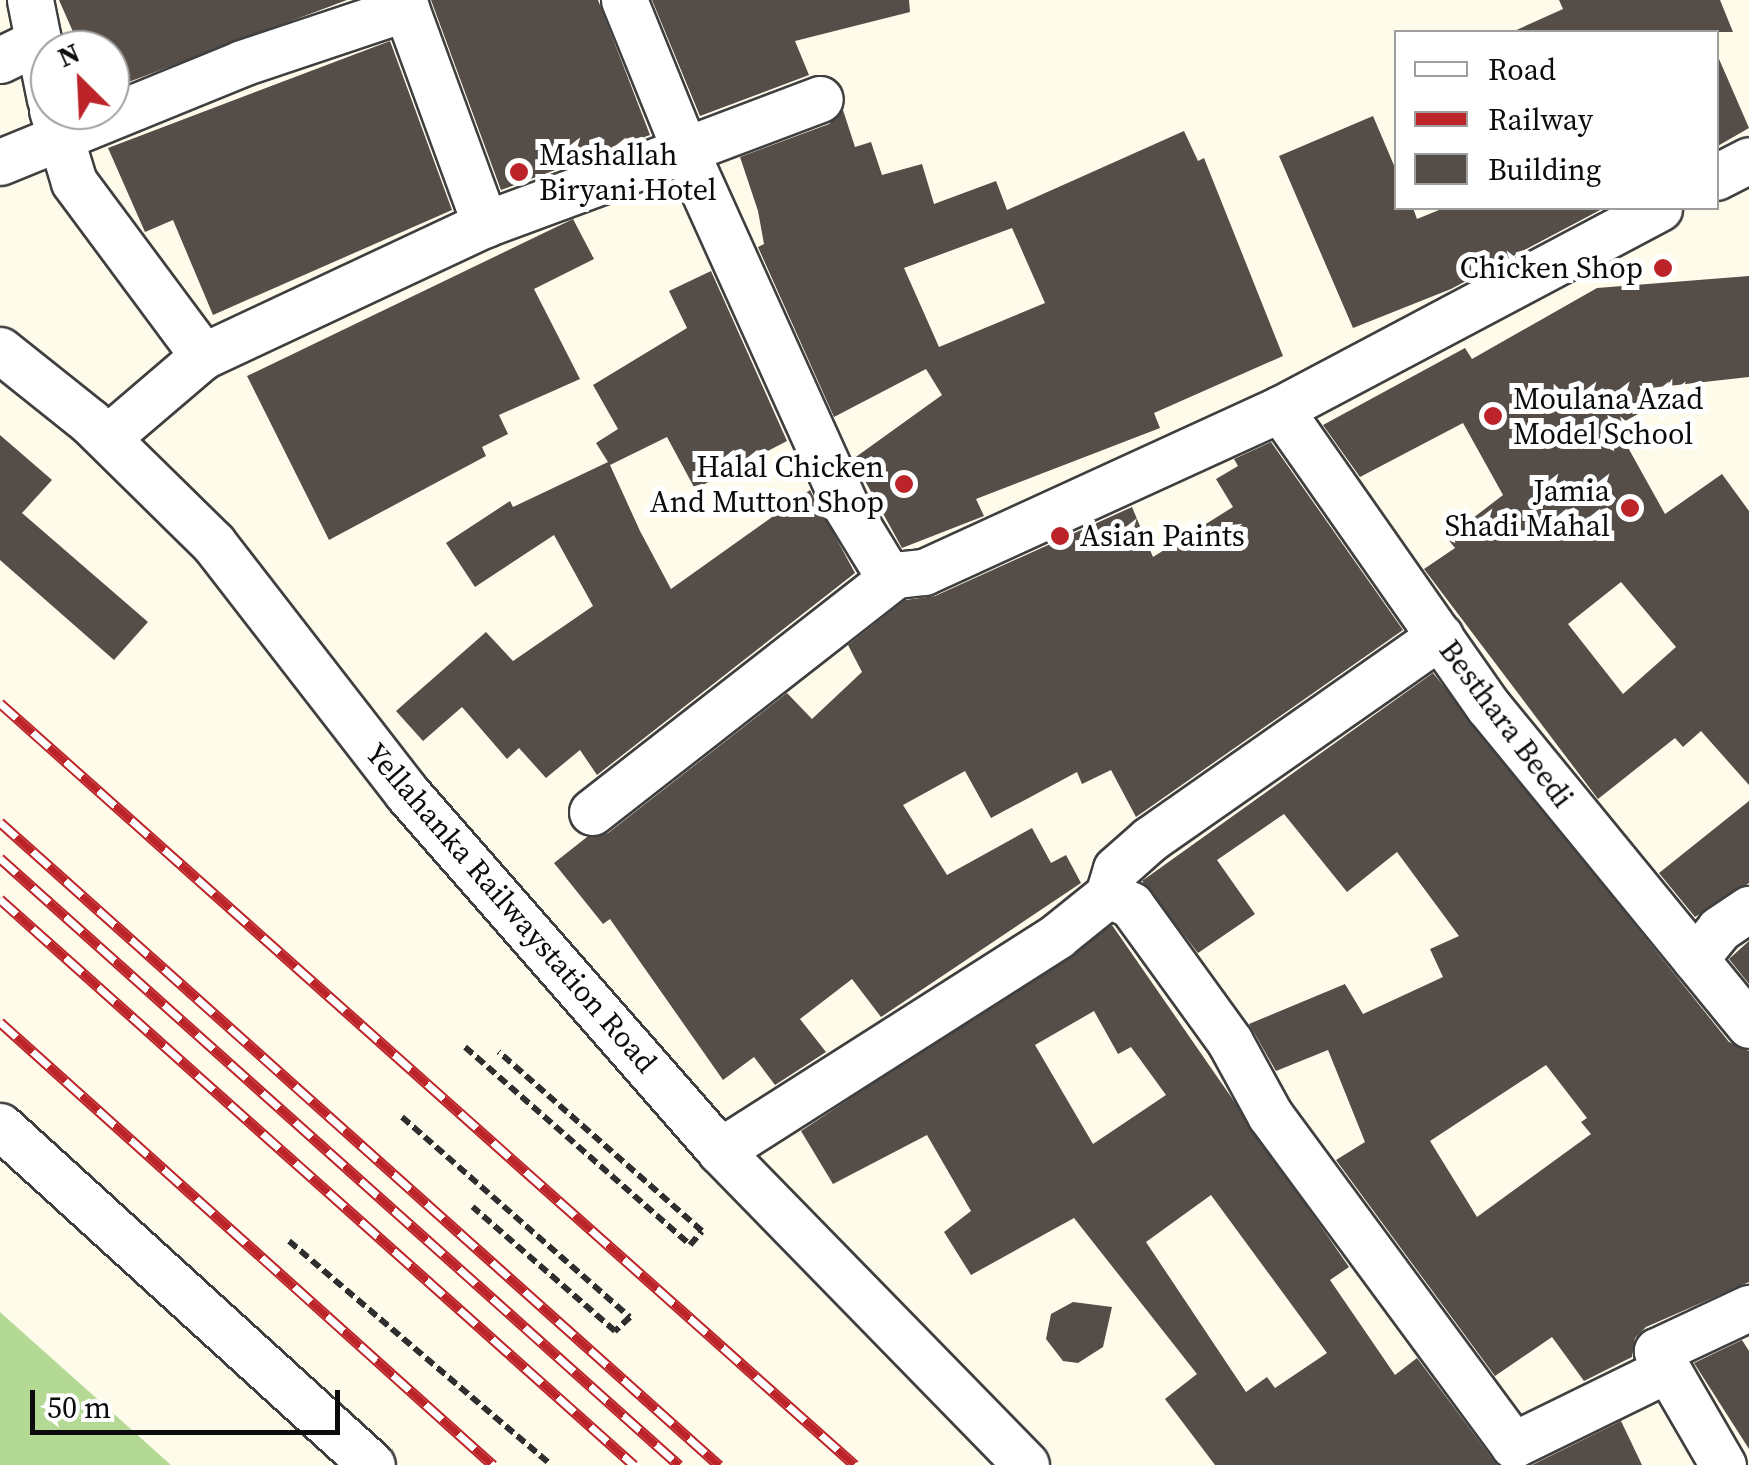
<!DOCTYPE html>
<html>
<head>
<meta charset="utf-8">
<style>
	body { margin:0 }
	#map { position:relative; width:1749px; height:1465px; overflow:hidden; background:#fffbeb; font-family:"Source Serif 4",serif }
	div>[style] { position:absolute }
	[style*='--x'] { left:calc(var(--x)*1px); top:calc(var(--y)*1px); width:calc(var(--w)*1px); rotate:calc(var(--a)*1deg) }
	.forest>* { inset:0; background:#b3d994 }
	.building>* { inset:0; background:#544d48 }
	.path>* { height:6px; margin-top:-3px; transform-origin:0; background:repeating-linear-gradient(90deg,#2e2e2e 0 10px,transparent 0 15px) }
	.roads { filter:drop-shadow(2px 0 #3f3f3f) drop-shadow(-2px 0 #3f3f3f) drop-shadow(0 2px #3f3f3f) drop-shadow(0 -2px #3f3f3f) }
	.street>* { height:45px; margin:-22.5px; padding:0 22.5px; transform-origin:22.5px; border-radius:22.5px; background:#fff }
	.rail>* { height:11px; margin-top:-5.5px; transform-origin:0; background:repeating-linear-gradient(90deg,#fff 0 22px,#bc242a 0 44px); box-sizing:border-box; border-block:2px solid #bc242a }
	.dots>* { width:28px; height:28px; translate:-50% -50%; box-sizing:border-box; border:5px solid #fff; border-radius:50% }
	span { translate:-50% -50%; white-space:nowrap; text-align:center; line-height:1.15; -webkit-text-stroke:10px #fff; paint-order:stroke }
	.poi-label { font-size:30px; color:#0c0c0c }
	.left { translate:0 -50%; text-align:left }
	.right { translate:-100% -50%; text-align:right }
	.street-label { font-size:30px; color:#0c0c0c }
	.legend { position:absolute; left:1394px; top:30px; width:325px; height:180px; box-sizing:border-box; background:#fff; border:2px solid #9e9e9e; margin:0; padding:12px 18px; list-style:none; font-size:30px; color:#0c0c0c }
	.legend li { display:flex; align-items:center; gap:20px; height:50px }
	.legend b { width:50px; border:2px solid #9e9e9e }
	.north { position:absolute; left:30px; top:30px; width:100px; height:100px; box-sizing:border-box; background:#fff; border:2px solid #9e9e9e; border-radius:50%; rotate:336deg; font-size:28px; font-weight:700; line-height:40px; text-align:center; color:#0c0c0c }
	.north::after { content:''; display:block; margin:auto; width:35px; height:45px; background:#bc242a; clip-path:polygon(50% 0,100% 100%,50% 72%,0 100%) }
	.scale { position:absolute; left:30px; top:1390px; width:310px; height:45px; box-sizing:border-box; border:5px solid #0c0c0c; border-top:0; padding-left:12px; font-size:30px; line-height:35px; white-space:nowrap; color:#0c0c0c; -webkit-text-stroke:8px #fff; paint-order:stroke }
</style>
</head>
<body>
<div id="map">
	<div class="forest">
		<div style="clip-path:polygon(0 1312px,171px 1465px,0 1465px)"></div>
	</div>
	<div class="building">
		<div style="clip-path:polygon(59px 0,347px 0,110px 89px,110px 50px,81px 50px)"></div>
		<div style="clip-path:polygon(431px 0,598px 0,650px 135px,501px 190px)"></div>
		<div style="clip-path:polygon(652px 0,909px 0,910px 12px,795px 41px,809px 75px,700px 116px)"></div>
		<div style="clip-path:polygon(1559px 0,1720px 0,1733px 32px,1512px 32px,1563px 9px)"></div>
		<div style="clip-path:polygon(390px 41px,452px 210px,213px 315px,173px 220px,145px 232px,108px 148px)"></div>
		<div style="clip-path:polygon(1716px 52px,1749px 128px,1716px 147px)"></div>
		<div style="clip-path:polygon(evenodd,843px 110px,855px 147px,871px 142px,882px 175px,922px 164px,934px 204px,996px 181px,1007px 210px,1184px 131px,1198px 161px,1204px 158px,1283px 356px,1154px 413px,1160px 428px,976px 499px,984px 516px,902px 548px,853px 459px,942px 395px,926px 369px,834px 417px,758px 247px,764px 244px,758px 211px,740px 157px,829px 124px,843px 110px,1012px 228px,1045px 303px,939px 347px,904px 268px,1012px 228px)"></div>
		<div style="clip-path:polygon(1373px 116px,1396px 170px,1396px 208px,1413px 208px,1417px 219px,1444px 208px,1604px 208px,1451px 289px,1353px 328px,1279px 156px)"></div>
		<div style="clip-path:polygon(573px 219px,594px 259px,534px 289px,580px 379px,499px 415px,508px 434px,482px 447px,486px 456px,329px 540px,247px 376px)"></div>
		<div style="clip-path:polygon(711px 271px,787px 441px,695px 489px,667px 437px,610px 465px,640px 531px,671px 589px,810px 490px,855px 573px,597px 775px,580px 750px,546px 778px,519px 748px,507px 759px,462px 707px,423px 741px,396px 711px,486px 632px,513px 661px,593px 606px,554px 535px,475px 587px,446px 543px,510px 501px,513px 507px,608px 462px,596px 443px,618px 429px,593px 385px,687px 328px,669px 291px)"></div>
		<div style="clip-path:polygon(evenodd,1749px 276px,1749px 377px,1641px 389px,1640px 413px,1616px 426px,1665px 514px,1722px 474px,1749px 511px,1749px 785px,1701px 731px,1683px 747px,1675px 738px,1598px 799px,1424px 569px,1455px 548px,1447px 538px,1503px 495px,1463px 423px,1360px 477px,1323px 425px,1465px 348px,1472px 359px,1597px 288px,1749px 276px,1621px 582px,1676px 647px,1623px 694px,1568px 624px,1621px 582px)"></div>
		<div style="clip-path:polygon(0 435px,52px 480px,22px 513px,148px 622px,114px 660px,0 560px)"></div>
		<div style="clip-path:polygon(1271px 442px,1403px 630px,1136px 817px,1111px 770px,1082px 784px,1077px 772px,991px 818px,965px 771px,903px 805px,947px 875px,1032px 828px,1051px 863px,1066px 855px,1081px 883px,881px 1017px,852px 979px,800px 1019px,826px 1052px,775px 1085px,754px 1057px,723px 1080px,610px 919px,603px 924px,554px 863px,587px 837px,608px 833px,787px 693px,812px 719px,862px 672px,848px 645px,905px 600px,935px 596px,1132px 507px,1153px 557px,1233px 507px,1216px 479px,1238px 466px,1234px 459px)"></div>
		<div style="clip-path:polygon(evenodd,1433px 673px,1729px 1042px,1749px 1051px,1749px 1282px,1646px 1327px,1635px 1338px,1632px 1357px,1584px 1381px,1552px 1337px,1495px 1376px,1336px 1160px,1365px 1142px,1328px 1050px,1276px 1071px,1249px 1024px,1345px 984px,1363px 1014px,1443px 977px,1430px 949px,1459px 936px,1397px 852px,1347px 892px,1284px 814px,1217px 860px,1255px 914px,1198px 953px,1142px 881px,1433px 673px,1546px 1065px,1587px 1118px,1581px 1122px,1591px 1134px,1477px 1217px,1430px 1141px,1546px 1065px)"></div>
		<div style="clip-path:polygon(1749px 801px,1749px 883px,1695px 917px,1659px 873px)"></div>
		<div style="clip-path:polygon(evenodd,1112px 925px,1349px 1267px,1330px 1280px,1395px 1375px,1417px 1358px,1497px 1465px,1215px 1465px,1165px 1399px,1197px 1374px,1074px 1218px,971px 1275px,944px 1232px,971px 1211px,927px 1135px,833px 1184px,801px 1131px,1112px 925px,1094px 1011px,1118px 1054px,1131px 1047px,1166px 1095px,1093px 1144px,1035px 1045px,1094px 1011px,1112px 925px,1211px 1195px,1327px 1353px,1275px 1388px,1267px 1377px,1246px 1392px,1146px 1242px,1211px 1195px)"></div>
		<div style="clip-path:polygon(1749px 941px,1749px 984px,1729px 959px)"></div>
		<div style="clip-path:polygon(1073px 1302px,1112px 1307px,1103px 1347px,1078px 1363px,1063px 1361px,1046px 1339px,1051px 1314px)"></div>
		<div style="clip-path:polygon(1742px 1340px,1749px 1351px,1749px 1449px,1694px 1363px)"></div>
		<div style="clip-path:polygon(1621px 1421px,1642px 1465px,1532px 1465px)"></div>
	</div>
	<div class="path">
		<div style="--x:465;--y:1047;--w:300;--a:41.3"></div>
		<div style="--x:690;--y:1245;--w:18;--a:-49"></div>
		<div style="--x:702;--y:1231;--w:271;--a:-138.6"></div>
		<div style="--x:402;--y:1117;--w:303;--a:41.3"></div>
		<div style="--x:630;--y:1317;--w:21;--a:137"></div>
		<div style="--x:615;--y:1331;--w:189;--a:-138.9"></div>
		<div style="--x:289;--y:1241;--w:345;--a:40.5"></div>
	</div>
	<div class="roads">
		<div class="street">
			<div style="--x:30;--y:0;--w:101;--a:78.6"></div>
			<div style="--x:403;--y:0;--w:239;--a:69.9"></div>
			<div style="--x:624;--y:0;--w:162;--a:67.9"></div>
			<div style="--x:685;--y:150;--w:144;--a:-20.7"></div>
			<div style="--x:0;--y:60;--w:43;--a:-26"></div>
			<div style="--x:52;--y:110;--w:75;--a:73"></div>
			<div style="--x:74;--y:182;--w:217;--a:53.4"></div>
			<div style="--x:0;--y:162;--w:261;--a:-22.2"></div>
			<div style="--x:242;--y:63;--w:173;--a:-18.5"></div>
			<div style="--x:1716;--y:177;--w:37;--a:-27"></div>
			<div style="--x:0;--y:350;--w:114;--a:38.6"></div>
			<div style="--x:89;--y:421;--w:175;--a:44.5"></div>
			<div style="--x:214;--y:544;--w:315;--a:52.2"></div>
			<div style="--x:407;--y:793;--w:476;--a:48.8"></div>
			<div style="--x:720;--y:1151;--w:438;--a:45.7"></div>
			<div style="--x:1280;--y:409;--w:363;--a:55"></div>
			<div style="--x:1488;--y:706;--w:412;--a:50.7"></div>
			<div style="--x:107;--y:438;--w:126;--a:-40.5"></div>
			<div style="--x:203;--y:356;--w:311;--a:-25.1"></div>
			<div style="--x:485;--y:224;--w:213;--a:-20.3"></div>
			<div style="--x:685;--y:150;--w:389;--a:65.7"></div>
			<div style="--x:845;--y:505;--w:75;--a:58.6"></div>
			<div style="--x:884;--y:569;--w:13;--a:29"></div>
			<div style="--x:592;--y:812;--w:385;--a:-38"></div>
			<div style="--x:895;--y:575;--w:29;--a:-6"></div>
			<div style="--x:924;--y:572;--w:392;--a:-24.6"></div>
			<div style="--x:1280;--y:409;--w:429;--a:-27.9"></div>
			<div style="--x:1108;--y:895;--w:25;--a:23"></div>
			<div style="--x:1131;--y:905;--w:169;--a:54.1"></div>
			<div style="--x:1230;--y:1042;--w:83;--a:61.3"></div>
			<div style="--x:1270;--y:1115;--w:410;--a:53.6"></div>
			<div style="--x:1513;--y:1445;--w:170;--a:-26.1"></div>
			<div style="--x:1695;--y:959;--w:38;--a:-51"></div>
			<div style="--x:1719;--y:929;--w:36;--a:-34"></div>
			<div style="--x:0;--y:1126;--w:503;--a:42.34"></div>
			<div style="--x:720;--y:1151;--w:400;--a:-32.5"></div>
			<div style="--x:1057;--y:936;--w:65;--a:-38.8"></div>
			<div style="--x:1108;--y:895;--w:27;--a:-73"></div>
			<div style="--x:1116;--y:869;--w:45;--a:-41.4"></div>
			<div style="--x:1150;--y:839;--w:354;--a:-35"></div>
			<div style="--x:1723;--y:1465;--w:132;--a:-120.1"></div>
			<div style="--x:1657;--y:1351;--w:102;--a:-25.1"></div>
		</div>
	</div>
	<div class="rail">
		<div style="--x:0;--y:703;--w:1145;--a:41.71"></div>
		<div style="--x:0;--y:822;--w:965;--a:41.81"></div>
		<div style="--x:0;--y:858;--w:911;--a:41.8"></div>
		<div style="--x:0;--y:899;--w:850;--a:41.76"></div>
		<div style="--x:0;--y:1022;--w:663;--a:41.94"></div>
	</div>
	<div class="dots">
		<div style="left:519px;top:172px;background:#bc242a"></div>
		<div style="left:1663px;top:268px;background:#bc242a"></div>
		<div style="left:1493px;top:416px;background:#bc242a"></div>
		<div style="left:904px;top:484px;background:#bc242a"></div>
		<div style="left:1630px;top:508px;background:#bc242a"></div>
		<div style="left:1060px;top:536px;background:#bc242a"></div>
	</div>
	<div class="poi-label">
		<span class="left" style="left:539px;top:172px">Mashallah<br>Biryani Hotel</span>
		<span class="right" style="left:1643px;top:268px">Chicken Shop</span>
		<span class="left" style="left:1513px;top:416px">Moulana Azad<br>Model School</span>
		<span class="right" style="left:884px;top:484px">Halal Chicken<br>And Mutton Shop</span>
		<span class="right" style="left:1610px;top:508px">Jamia<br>Shadi Mahal</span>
		<span class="left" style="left:1080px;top:536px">Asian Paints</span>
	</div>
	<div class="street-label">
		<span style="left:1506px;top:724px;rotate:53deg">Besthara Beedi</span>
		<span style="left:511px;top:908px;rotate:49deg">Yellahanka Railwaystation Road</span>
	</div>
	<ul class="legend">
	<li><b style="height:12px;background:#fff"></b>Road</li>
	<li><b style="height:12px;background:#bc242a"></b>Railway</li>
	<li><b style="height:28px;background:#544d48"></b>Building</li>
	</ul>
	<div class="north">N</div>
	<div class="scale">50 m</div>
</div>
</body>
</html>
